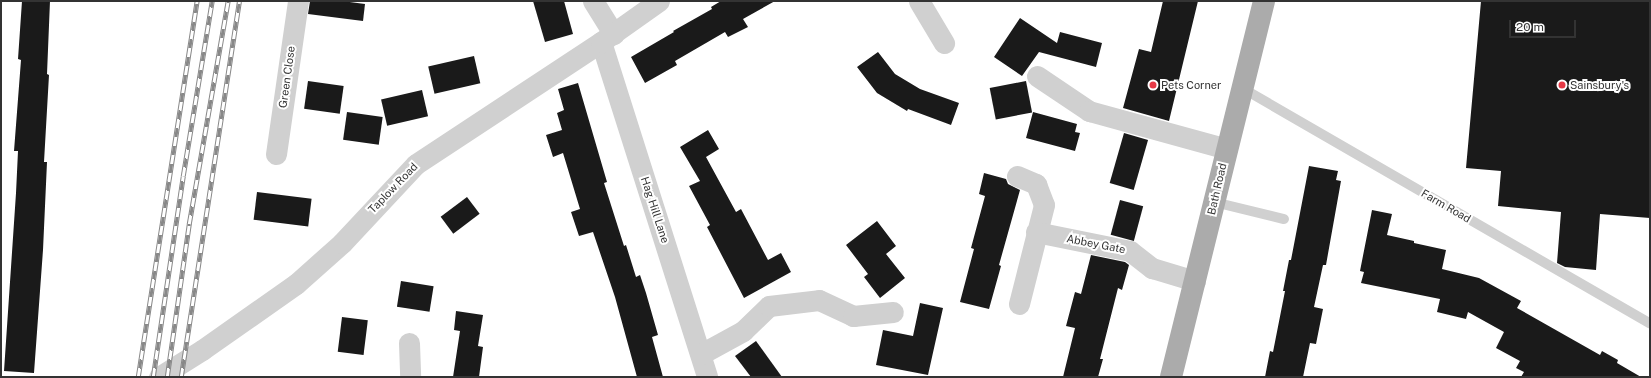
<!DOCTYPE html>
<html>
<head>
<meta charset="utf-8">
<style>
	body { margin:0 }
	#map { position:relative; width:1651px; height:378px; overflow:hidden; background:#fff; font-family:"Public Sans",sans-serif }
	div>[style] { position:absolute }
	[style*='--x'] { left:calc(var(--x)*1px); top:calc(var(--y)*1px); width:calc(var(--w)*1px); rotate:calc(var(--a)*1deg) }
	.building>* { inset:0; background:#1a1a1a; transform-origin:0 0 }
	.lane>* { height:10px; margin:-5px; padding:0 5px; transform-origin:5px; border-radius:5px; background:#d0d0d0 }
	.street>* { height:21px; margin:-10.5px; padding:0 10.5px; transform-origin:10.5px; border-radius:10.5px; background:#d0d0d0 }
	.primary>* { height:22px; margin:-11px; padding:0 11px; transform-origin:11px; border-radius:11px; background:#ababab }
	.rail>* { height:4.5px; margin-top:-2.25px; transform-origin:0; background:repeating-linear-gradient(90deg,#fff 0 9px,#888 0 18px); box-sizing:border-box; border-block:1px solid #888 }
	.dots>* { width:11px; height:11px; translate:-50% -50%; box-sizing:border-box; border:2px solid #fff; border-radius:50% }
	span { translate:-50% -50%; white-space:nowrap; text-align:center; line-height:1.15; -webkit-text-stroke:4px #fff; paint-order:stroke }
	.street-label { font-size:11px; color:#333 }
	.poi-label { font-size:11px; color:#333 }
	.left { translate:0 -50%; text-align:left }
	.frame { position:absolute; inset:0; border:2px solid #333; pointer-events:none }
	.scale { position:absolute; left:1509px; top:20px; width:67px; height:18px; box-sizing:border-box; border:2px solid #333; border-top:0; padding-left:5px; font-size:12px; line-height:14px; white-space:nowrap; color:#333; -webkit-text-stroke:3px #fff; paint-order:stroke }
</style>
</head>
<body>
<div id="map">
	<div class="building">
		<div style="clip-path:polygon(22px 1px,50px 1px,47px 74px,49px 75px,44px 162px,47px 162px,43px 250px,34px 373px,4px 371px,16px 193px,18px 151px,14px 151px,21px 60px,18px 59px)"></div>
		<div style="clip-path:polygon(310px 1px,342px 1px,365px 4px,363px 21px,308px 14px)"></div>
		<div style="clip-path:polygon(533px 1px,564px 1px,573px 34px,545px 42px)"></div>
		<div style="clip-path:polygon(721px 1px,775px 1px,743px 19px,748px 27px,728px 37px,725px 32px,675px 61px,677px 65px,645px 83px,631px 57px,674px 32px,673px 31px,712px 9px,711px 7px)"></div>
		<div style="clip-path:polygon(1163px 1px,1198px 1px,1169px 121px,1123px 108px,1139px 49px,1151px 52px)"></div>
		<div style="clip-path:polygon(1481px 1px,1650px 1px,1650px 218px,1600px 214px,1596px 270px,1565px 267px,1557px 263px,1561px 212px,1498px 206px,1501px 171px,1466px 168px)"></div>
		<div style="clip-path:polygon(1020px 18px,1057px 43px,1060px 32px,1102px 43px,1096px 67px,1039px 52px,1022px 76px,994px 57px)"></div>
		<div style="clip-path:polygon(878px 52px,895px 74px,920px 89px,959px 103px,951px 125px,908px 109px,907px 111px,877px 93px,857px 67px)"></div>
		<div style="left:474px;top:56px;width:28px;height:47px;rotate:77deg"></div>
		<div style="left:308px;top:81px;width:36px;height:28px;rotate:8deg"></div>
		<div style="left:1026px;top:81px;width:32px;height:37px;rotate:79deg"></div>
		<div style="clip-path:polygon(578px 83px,607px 182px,604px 183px,624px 246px,626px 245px,636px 277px,640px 275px,646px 293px,658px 335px,652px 337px,663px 377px,637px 377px,615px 297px,593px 232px,579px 236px,571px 212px,580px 209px,563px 153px,553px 157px,546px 135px,562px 130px,557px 113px,564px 110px,558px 89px)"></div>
		<div style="left:422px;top:90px;width:27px;height:42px;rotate:77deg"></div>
		<div style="left:347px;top:112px;width:36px;height:28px;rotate:8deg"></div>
		<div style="clip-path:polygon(1033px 112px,1077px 124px,1075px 132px,1080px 133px,1075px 151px,1026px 138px)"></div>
		<div style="clip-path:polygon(708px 130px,719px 149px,706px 157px,736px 212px,741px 209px,768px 260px,781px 253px,791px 272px,744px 298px,707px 227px,710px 225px,689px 186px,700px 181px,680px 147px)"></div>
		<div style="left:1124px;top:133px;width:25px;height:52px;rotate:16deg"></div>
		<div style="clip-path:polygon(1309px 166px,1338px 171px,1336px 180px,1341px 181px,1326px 265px,1323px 265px,1314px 307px,1323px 309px,1316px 344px,1310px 343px,1303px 377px,1265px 377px,1270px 351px,1273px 352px,1285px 291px,1283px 291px,1289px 260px,1291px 260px)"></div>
		<div style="clip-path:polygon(984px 173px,1006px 179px,1008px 184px,1020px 190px,999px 265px,1001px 266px,989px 309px,960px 302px,974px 249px,971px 248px,985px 196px,979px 194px)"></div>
		<div style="left:257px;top:192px;width:55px;height:28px;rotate:7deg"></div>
		<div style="left:467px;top:197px;width:21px;height:33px;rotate:53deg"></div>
		<div style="left:1120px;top:200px;width:24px;height:36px;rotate:15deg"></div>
		<div style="clip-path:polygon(1372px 210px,1392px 214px,1387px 235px,1414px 241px,1414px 243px,1446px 250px,1442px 269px,1479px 278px,1521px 301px,1517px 308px,1600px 355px,1602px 351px,1618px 360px,1617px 363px,1641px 377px,1521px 377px,1524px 372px,1516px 368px,1520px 361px,1496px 348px,1504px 332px,1468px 312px,1466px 319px,1437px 312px,1440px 299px,1361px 283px,1364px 272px,1360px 271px)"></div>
		<div style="clip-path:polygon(877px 221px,896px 246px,886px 254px,905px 278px,880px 298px,864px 277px,868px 274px,846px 245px)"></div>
		<div style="clip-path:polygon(1091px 255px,1125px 262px,1129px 265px,1122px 290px,1118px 288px,1100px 359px,1103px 359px,1098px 377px,1063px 377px,1075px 328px,1066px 326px,1075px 292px,1081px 294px)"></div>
		<div style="left:401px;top:281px;width:33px;height:26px;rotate:9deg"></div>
		<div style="clip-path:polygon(920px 303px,943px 308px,928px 375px,876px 365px,883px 330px,913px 336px)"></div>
		<div style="clip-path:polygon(456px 311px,483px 315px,478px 346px,483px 347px,479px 377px,453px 377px,460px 331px,454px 330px)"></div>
		<div style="left:342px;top:317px;width:26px;height:35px;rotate:7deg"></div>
		<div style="clip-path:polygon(756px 341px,782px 377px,751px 377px,735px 356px)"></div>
	</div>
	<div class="lane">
		<div style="--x:1242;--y:88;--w:471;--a:30"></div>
		<div style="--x:1214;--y:202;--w:72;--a:13.7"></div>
	</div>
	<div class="street">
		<div style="--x:593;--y:1;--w:39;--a:58"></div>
		<div style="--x:919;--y:1;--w:49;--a:59.2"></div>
		<div style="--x:601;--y:42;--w:351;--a:72.4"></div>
		<div style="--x:1037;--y:76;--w:63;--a:33.9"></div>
		<div style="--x:1089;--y:111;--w:143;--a:15.4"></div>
		<div style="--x:276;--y:154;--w:155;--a:-81.8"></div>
		<div style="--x:1017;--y:176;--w:21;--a:23"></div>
		<div style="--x:1036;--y:184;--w:22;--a:69"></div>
		<div style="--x:1044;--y:205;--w:102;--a:104.2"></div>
		<div style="--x:1036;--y:232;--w:96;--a:11.4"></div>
		<div style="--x:1130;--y:251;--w:28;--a:38"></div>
		<div style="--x:1152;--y:268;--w:45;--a:16.8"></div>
		<div style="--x:409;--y:343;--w:34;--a:88"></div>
		<div style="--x:701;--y:354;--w:48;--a:-28.7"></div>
		<div style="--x:743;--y:331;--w:36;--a:-44"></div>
		<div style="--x:769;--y:306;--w:50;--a:-6.8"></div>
		<div style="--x:819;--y:300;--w:38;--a:25"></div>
		<div style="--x:853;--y:316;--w:40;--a:-5.7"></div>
		<div style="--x:159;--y:377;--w:51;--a:-32.1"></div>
		<div style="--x:202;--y:350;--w:115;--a:-35.1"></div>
		<div style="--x:296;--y:284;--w:62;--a:-41.7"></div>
		<div style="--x:342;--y:243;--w:108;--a:-46.9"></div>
		<div style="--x:416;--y:164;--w:222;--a:-33.4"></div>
		<div style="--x:601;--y:42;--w:71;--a:-35.3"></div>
	</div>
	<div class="primary">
		<div style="--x:1171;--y:377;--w:387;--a:-76.1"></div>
	</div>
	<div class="rail">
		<div style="--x:138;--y:377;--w:381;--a:-81.1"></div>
		<div style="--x:153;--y:377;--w:203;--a:-81.5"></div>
		<div style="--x:183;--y:176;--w:177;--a:-80.6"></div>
		<div style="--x:167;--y:377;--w:155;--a:-81.8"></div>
		<div style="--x:189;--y:224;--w:226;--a:-80.1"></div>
		<div style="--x:181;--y:377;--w:380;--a:-81.2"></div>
	</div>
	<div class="dots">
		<div style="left:1153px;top:85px;background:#e63946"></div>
		<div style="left:1562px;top:85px;background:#e63946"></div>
	</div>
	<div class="street-label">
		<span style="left:287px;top:77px;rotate:-82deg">Green Close</span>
		<span style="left:393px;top:188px;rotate:-46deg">Taplow Road</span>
		<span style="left:1217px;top:189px;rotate:-77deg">Bath Road</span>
		<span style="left:1446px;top:206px;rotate:30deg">Farm Road</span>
		<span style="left:655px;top:210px;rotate:72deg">Hag Hill Lane</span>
		<span style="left:1096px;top:244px;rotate:11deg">Abbey Gate</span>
	</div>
	<div class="poi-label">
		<span class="left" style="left:1161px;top:85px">Pets Corner</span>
		<span class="left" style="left:1570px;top:85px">Sainsbury's</span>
	</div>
	<div class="frame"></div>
	<div class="scale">20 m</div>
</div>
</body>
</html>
